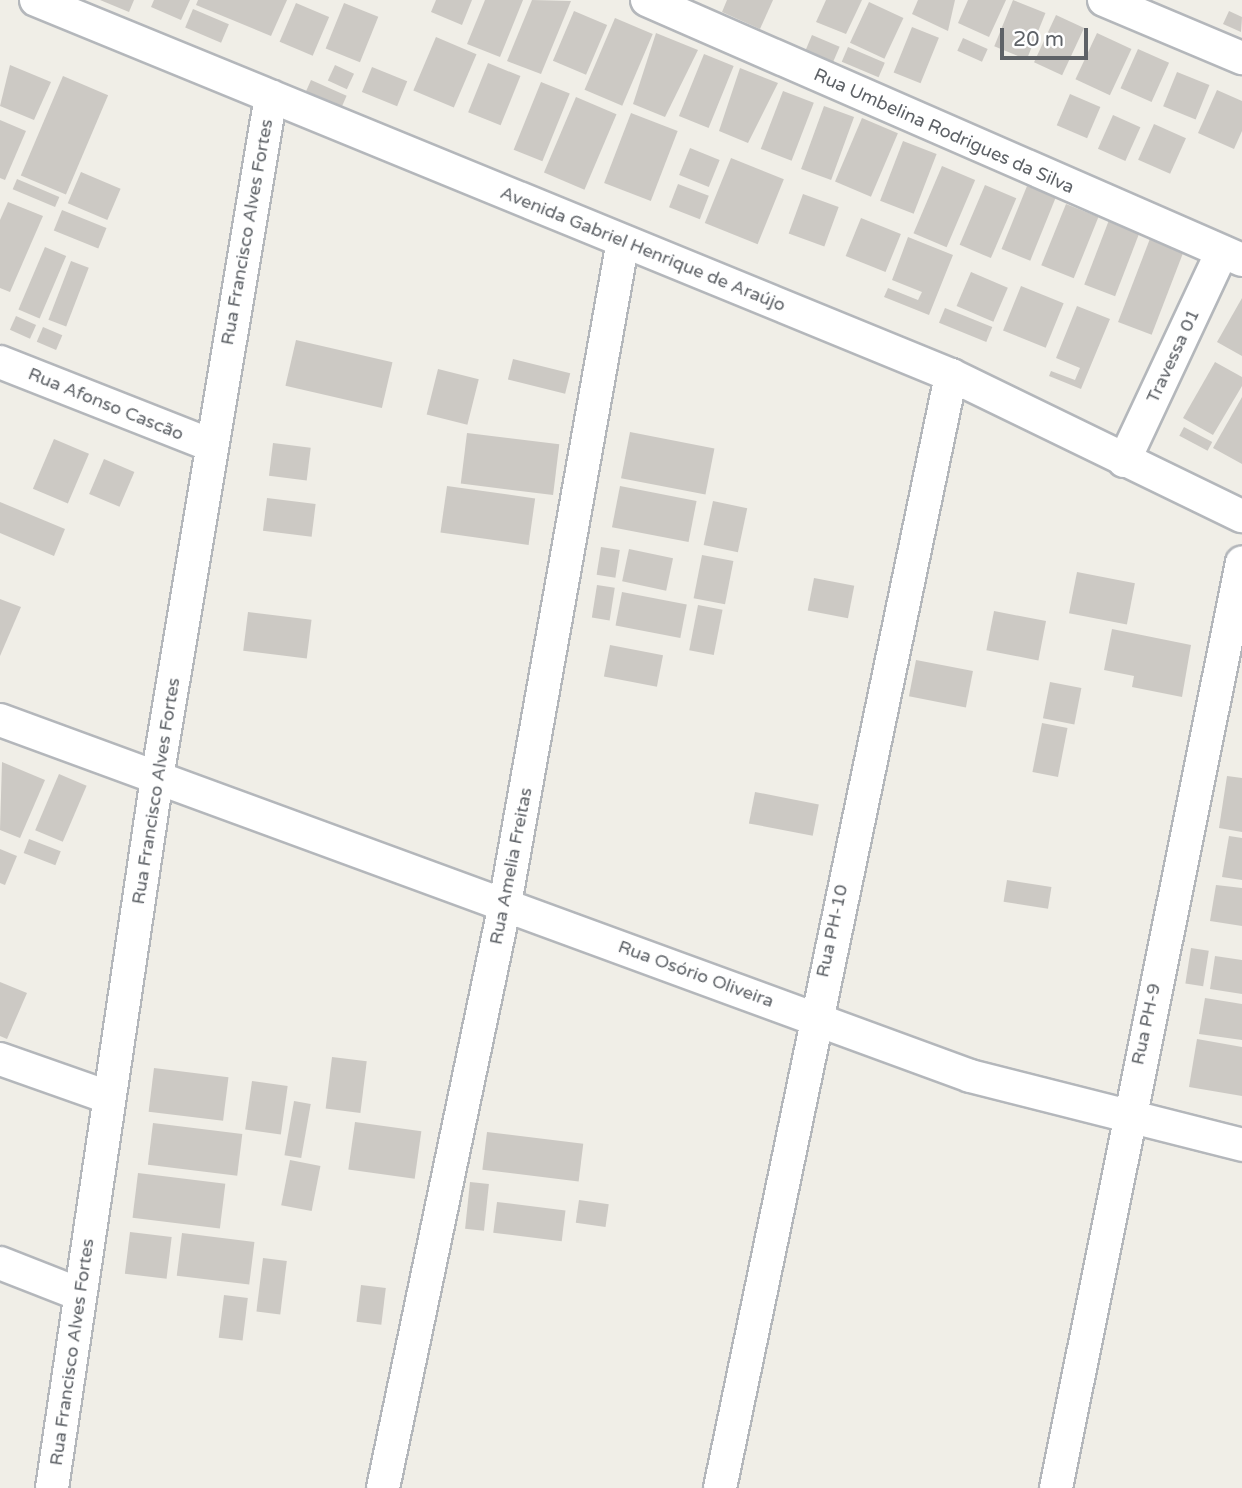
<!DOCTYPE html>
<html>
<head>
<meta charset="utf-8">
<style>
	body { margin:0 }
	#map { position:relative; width:1242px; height:1488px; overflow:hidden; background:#f0eee7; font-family:"Varela Round",sans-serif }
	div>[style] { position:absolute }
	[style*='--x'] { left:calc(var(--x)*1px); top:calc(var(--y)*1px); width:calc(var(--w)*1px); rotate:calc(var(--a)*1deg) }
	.building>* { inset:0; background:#ccc9c4; transform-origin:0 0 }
	.roads { filter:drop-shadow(2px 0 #b4b7bb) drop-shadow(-2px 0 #b4b7bb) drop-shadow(0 2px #b4b7bb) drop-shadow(0 -2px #b4b7bb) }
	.minor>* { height:32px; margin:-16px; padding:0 16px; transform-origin:16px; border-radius:16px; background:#fff }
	span { translate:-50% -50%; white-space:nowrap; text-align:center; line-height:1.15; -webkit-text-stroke:5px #fff; paint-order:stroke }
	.street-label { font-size:18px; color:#5e6267 }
	.scale { position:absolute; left:1000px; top:28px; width:88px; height:32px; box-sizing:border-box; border:4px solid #5e6267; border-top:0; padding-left:9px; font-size:21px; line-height:24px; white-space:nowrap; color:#5e6267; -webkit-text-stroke:5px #fff; paint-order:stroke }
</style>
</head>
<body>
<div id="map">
	<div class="building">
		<div style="clip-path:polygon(100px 0,134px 0,129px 12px)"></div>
		<div style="clip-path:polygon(154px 0,190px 0,181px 20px,151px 7px)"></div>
		<div style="clip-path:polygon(198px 0,287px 0,271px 36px,196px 5px)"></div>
		<div style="clip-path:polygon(436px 0,472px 0,462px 25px,431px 12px)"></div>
		<div style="clip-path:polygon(485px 0,523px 0,500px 57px,467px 44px)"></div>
		<div style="clip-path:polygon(532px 0,571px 1px,541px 74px,507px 61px)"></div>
		<div style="clip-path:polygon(727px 0,773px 0,760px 29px,722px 12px)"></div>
		<div style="clip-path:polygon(826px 0,862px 0,846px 34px,816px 22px)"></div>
		<div style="clip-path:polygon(918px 0,955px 0,948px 31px,912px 14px)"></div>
		<div style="clip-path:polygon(968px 0,1006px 0,989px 37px,958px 23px)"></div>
		<div style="left:1013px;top:0;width:35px;height:50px;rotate:22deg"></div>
		<div style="left:869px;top:2px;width:38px;height:45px;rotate:25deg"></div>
		<div style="left:296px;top:3px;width:36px;height:42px;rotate:23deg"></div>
		<div style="left:344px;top:3px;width:37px;height:49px;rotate:22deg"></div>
		<div style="left:193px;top:9px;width:39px;height:20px;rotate:23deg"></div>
		<div style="left:574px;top:11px;width:36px;height:54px;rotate:23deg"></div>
		<div style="clip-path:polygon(1229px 11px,1242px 17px,1241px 32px,1223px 24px)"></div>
		<div style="left:1056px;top:15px;width:31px;height:52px;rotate:25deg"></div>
		<div style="left:615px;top:18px;width:41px;height:78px;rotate:23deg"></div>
		<div style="left:912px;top:27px;width:29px;height:49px;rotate:22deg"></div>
		<div style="clip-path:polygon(656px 33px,698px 50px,665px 117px,633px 104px)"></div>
		<div style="left:1097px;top:33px;width:38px;height:51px;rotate:25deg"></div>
		<div style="left:812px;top:35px;width:30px;height:17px;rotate:23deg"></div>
		<div style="left:436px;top:37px;width:44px;height:58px;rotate:23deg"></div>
		<div style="left:963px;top:38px;width:27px;height:14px;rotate:24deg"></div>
		<div style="left:848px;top:47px;width:40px;height:16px;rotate:23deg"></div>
		<div style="left:1138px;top:49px;width:34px;height:43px;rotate:24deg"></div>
		<div style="left:704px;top:54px;width:32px;height:67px;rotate:22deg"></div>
		<div style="left:488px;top:63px;width:35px;height:53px;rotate:22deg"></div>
		<div style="clip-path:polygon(10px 65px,51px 82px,34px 120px,0 106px)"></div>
		<div style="left:335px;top:65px;width:21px;height:17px;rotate:25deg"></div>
		<div style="left:372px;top:67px;width:38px;height:27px;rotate:22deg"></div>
		<div style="clip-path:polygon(740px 68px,778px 83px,748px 143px,719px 131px)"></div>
		<div style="left:1177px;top:72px;width:35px;height:37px;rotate:22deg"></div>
		<div style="left:63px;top:76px;width:49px;height:108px;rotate:23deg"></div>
		<div style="left:311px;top:80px;width:39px;height:13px;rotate:24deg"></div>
		<div style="left:541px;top:82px;width:31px;height:73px;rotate:22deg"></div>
		<div style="clip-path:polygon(1217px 90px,1242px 101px,1242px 131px,1234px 149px,1198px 133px)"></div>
		<div style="left:783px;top:91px;width:33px;height:62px;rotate:21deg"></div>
		<div style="left:1070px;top:94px;width:33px;height:34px;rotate:23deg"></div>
		<div style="left:576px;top:97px;width:44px;height:82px;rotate:23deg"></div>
		<div style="left:824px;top:106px;width:32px;height:67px;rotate:20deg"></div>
		<div style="left:631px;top:113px;width:50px;height:75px;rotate:21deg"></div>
		<div style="left:1113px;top:115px;width:30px;height:37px;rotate:24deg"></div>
		<div style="left:862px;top:118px;width:39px;height:69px;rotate:23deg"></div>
		<div style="clip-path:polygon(0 120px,26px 131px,5px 180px,0 178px)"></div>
		<div style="left:1154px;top:124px;width:35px;height:39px;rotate:24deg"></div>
		<div style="left:903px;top:141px;width:36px;height:64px;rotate:21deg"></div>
		<div style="left:690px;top:148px;width:32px;height:29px;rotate:22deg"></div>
		<div style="left:731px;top:158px;width:57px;height:70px;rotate:22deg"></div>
		<div style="left:942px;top:166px;width:36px;height:73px;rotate:23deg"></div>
		<div style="left:81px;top:172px;width:43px;height:34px;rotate:23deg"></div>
		<div style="left:17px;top:179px;width:46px;height:11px;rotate:23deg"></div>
		<div style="left:678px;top:184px;width:33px;height:25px;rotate:21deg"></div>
		<div style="left:985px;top:185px;width:34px;height:65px;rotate:23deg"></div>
		<div style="left:1027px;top:186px;width:31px;height:68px;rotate:22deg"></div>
		<div style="left:803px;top:194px;width:38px;height:42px;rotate:20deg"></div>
		<div style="clip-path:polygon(8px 202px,43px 216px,10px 292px,0 288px,0 220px)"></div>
		<div style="left:1066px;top:204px;width:35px;height:66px;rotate:22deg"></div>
		<div style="left:62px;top:210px;width:48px;height:22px;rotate:22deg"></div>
		<div style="left:861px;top:218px;width:43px;height:41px;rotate:22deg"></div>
		<div style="left:1109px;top:220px;width:33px;height:69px;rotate:21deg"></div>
		<div style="left:1151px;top:236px;width:36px;height:92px;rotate:21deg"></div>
		<div style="clip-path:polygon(908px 237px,953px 255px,929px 315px,884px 297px,888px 288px,918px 300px,922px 292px,892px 280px)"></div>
		<div style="left:45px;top:247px;width:23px;height:68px;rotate:23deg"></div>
		<div style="left:71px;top:261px;width:19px;height:63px;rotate:21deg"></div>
		<div style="left:971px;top:272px;width:40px;height:37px;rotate:23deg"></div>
		<div style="left:1021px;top:286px;width:46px;height:48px;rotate:22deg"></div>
		<div style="clip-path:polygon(1242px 298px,1242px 356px,1217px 342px)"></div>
		<div style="clip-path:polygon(1077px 306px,1110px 319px,1081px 389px,1049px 376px,1051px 371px,1075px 380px,1080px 368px,1056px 358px)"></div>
		<div style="left:945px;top:308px;width:51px;height:16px;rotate:22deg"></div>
		<div style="left:16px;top:316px;width:22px;height:15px;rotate:24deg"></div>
		<div style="left:43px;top:327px;width:21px;height:16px;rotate:23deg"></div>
		<div style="left:296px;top:340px;width:99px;height:47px;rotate:13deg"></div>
		<div style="left:513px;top:359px;width:59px;height:21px;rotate:14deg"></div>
		<div style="clip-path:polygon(1215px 362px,1242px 377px,1242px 386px,1213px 435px,1183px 418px)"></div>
		<div style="left:438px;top:369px;width:42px;height:47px;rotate:14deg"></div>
		<div style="clip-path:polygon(1242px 397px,1242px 464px,1213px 448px)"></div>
		<div style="left:1184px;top:427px;width:32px;height:10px;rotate:28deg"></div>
		<div style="left:630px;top:432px;width:86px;height:47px;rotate:11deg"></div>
		<div style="left:467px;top:433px;width:93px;height:51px;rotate:7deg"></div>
		<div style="left:54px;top:439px;width:38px;height:54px;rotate:23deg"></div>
		<div style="left:273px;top:443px;width:38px;height:33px;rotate:7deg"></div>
		<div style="left:104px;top:459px;width:33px;height:38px;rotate:23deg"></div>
		<div style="left:447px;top:486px;width:89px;height:47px;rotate:8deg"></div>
		<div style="left:620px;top:486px;width:78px;height:42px;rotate:11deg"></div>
		<div style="left:267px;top:498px;width:49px;height:33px;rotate:7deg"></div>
		<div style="left:713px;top:501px;width:35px;height:45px;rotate:12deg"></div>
		<div style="clip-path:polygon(0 502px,65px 529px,54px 556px,0 533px)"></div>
		<div style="left:601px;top:547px;width:19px;height:28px;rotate:9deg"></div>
		<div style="left:629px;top:549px;width:45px;height:33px;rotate:12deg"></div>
		<div style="left:702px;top:555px;width:32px;height:44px;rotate:11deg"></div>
		<div style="left:1077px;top:572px;width:59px;height:42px;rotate:11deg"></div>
		<div style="left:814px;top:578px;width:41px;height:33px;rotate:11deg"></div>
		<div style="left:597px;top:585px;width:18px;height:33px;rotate:9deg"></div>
		<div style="left:622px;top:592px;width:66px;height:34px;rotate:11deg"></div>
		<div style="clip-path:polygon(0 599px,21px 607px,0 656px)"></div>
		<div style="left:698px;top:605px;width:25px;height:46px;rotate:11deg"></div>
		<div style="left:994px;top:611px;width:53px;height:40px;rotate:11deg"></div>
		<div style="left:248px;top:612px;width:64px;height:39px;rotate:7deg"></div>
		<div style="clip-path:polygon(1112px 629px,1191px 645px,1182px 697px,1132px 687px,1134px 676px,1104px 670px)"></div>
		<div style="left:610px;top:645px;width:54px;height:32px;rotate:11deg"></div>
		<div style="left:916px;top:660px;width:58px;height:37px;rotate:11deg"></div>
		<div style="left:1050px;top:682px;width:32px;height:37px;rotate:11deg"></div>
		<div style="left:1042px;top:723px;width:26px;height:50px;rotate:11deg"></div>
		<div style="clip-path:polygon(2px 762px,45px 780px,20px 838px,0 830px)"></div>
		<div style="left:59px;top:774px;width:30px;height:61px;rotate:23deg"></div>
		<div style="clip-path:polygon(1227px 776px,1242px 778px,1242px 832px,1219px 828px)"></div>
		<div style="left:755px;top:792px;width:65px;height:32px;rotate:11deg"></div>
		<div style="clip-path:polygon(1229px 836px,1242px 838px,1242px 880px,1222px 877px)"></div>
		<div style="left:29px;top:839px;width:34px;height:15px;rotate:21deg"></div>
		<div style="clip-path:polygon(0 849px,17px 856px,5px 885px,0 883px)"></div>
		<div style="left:1007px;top:880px;width:45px;height:22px;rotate:9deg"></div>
		<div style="clip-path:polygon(1216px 885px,1242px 888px,1242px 926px,1210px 921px)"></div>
		<div style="left:1191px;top:948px;width:18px;height:36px;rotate:9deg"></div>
		<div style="clip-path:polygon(1215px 956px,1242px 960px,1242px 994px,1210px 989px)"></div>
		<div style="clip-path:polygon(0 982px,27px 993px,7px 1039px,0 1036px)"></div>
		<div style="clip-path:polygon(1205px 998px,1242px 1004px,1242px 1040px,1199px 1034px)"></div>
		<div style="clip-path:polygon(1197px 1039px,1242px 1047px,1242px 1096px,1189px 1087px)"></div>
		<div style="left:332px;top:1057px;width:35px;height:52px;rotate:7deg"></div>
		<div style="left:154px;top:1068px;width:75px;height:44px;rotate:7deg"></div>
		<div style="left:252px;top:1081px;width:36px;height:49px;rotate:8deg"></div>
		<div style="left:294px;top:1101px;width:17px;height:55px;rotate:10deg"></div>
		<div style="left:355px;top:1122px;width:67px;height:48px;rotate:8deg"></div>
		<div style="left:153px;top:1123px;width:90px;height:42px;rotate:7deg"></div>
		<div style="left:487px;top:1132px;width:97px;height:38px;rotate:7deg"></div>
		<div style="left:290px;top:1160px;width:31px;height:46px;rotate:11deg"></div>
		<div style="left:138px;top:1173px;width:88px;height:45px;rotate:7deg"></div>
		<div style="left:470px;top:1182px;width:19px;height:47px;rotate:6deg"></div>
		<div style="left:579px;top:1200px;width:30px;height:23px;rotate:8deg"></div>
		<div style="left:497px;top:1202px;width:69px;height:31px;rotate:7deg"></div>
		<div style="left:130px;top:1232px;width:42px;height:42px;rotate:7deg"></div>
		<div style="left:182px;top:1233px;width:73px;height:43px;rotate:7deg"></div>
		<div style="left:263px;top:1258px;width:24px;height:54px;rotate:7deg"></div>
		<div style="left:361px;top:1285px;width:25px;height:37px;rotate:7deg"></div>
		<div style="left:224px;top:1295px;width:24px;height:43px;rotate:7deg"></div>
	</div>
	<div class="roads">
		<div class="minor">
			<div style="--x:36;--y:0;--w:989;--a:22.29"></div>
			<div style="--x:951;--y:375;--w:323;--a:25.9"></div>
			<div style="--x:647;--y:0;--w:649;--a:23.6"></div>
			<div style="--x:1104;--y:0;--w:150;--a:22.8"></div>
			<div style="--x:0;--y:362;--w:227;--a:21.5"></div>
			<div style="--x:1124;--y:461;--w:231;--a:-64.9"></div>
			<div style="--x:0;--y:720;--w:1033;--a:20.15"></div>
			<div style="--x:970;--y:1076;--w:281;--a:14.2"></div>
			<div style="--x:0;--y:1059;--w:114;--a:19.4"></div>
			<div style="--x:0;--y:1263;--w:85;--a:21.4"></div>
			<div style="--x:52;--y:1488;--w:718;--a:-81.59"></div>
			<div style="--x:157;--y:778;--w:691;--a:-80.51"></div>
			<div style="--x:383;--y:1488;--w:597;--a:-78.2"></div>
			<div style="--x:505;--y:904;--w:673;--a:-79.91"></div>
			<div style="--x:720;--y:1488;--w:1137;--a:-78.27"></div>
			<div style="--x:1056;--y:1488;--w:944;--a:-78.64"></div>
		</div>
	</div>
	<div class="street-label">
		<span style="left:944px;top:131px;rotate:24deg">Rua Umbelina Rodrigues da Silva</span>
		<span style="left:247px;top:232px;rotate:-80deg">Rua Francisco Alves Fortes</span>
		<span style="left:643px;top:249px;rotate:22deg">Avenida Gabriel Henrique de Araújo</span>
		<span style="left:1173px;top:356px;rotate:-65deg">Travessa 01</span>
		<span style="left:106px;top:404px;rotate:22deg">Rua Afonso Cascão</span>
		<span style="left:156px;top:791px;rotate:-81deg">Rua Francisco Alves Fortes</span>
		<span style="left:511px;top:866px;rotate:-79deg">Rua Amelia Freitas</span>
		<span style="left:832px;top:931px;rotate:-78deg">Rua PH-10</span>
		<span style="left:696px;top:974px;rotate:20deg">Rua Osório Oliveira</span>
		<span style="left:1146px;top:1024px;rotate:-78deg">Rua PH-9</span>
		<span style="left:72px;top:1352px;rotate:-82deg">Rua Francisco Alves Fortes</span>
	</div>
	<div class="scale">20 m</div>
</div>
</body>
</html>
